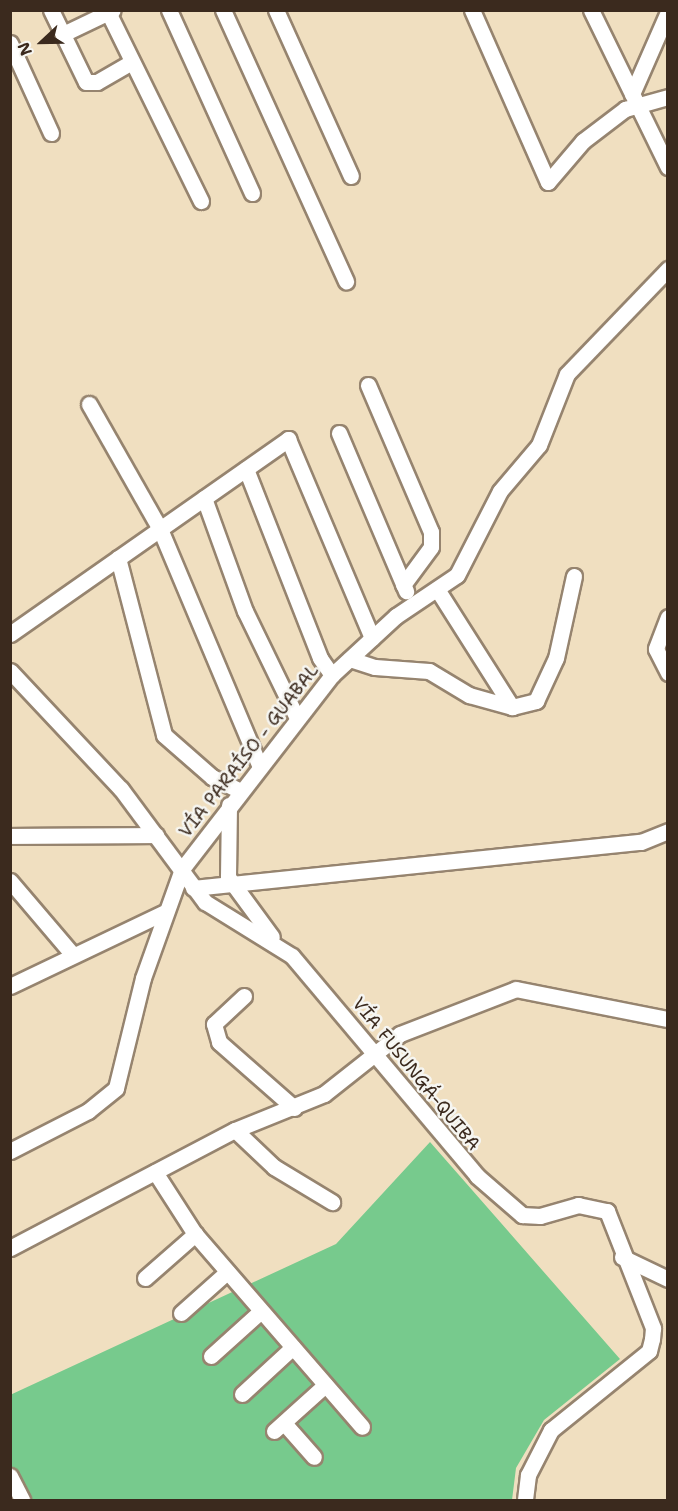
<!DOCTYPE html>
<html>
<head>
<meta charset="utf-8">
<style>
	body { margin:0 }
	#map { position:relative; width:678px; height:1511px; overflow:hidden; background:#f0dfc0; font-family:"Shantell Sans",sans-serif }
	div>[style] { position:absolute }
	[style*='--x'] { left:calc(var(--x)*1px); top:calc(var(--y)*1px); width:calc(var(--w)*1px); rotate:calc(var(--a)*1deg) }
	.green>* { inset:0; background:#77ca8d }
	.roads { filter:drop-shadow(2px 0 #96846f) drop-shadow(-2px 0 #96846f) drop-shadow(0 2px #96846f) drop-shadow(0 -2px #96846f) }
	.minor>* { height:15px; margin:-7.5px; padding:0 7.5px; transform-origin:7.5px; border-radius:7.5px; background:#fff }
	span { translate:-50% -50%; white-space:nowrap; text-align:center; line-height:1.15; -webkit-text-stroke:5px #f6f6f2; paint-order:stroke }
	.street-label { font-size:18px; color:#3b2a1e }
	.frame { position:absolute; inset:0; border:12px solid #3b2a1e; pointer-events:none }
	.north { position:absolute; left:12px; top:12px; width:60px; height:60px; -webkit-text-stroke:4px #f6f6f2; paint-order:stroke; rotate:248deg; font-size:16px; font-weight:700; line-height:24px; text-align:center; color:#3b2a1e }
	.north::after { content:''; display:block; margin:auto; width:21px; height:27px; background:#3b2a1e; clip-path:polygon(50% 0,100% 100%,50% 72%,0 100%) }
</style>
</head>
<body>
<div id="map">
	<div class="green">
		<div style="clip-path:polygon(430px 1142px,620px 1359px,544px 1420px,516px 1468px,512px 1500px,11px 1500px,10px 1395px,336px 1244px)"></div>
	</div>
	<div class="roads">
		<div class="minor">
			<div style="--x:51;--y:10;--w:80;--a:64.1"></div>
			<div style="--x:86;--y:82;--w:11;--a:0"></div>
			<div style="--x:97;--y:82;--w:39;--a:-30"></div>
			<div style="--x:107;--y:10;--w:213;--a:63.8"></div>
			<div style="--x:169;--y:10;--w:201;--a:65.6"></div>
			<div style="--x:223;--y:10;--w:298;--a:65.6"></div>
			<div style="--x:276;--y:10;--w:182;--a:65.7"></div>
			<div style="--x:472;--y:10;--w:188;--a:66.2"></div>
			<div style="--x:548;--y:182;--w:54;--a:-49.5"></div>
			<div style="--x:583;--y:141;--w:53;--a:-37.3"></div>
			<div style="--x:625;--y:109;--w:45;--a:-15.6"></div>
			<div style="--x:591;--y:10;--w:175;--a:63.9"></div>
			<div style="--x:63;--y:34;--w:55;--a:-25.6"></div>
			<div style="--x:10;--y:43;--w:99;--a:65.5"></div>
			<div style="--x:632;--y:94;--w:90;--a:-66.3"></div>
			<div style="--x:368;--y:385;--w:160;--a:66.8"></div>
			<div style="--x:431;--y:532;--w:15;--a:90"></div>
			<div style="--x:431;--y:547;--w:47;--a:126.4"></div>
			<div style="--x:89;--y:404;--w:144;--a:60.4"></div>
			<div style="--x:160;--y:529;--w:256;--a:67.2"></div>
			<div style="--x:339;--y:433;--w:172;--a:67"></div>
			<div style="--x:246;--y:469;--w:203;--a:68.6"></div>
			<div style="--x:320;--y:658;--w:21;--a:55"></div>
			<div style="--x:204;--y:498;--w:120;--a:70.1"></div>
			<div style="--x:245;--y:611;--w:119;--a:64.1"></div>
			<div style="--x:118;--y:558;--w:183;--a:75.4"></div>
			<div style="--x:164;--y:735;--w:64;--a:41.2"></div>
			<div style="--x:212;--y:777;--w:30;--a:26"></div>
			<div style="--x:437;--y:589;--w:140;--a:57.6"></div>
			<div style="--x:668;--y:617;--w:34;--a:111"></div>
			<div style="--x:656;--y:649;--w:27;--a:63"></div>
			<div style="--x:10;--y:634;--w:340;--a:-35"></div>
			<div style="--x:288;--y:439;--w:216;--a:67.1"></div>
			<div style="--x:350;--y:659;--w:26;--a:18"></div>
			<div style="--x:375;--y:667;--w:54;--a:4.2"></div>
			<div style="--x:429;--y:671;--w:47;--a:31"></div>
			<div style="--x:469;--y:695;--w:45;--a:15.6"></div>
			<div style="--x:512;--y:707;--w:25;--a:-14"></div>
			<div style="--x:536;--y:701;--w:47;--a:-65.1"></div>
			<div style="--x:556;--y:658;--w:84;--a:-77.6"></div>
			<div style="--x:10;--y:671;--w:162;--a:46.8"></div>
			<div style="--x:121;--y:789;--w:141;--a:53.4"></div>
			<div style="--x:205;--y:902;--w:102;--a:31.8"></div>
			<div style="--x:292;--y:956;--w:287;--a:49.9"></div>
			<div style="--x:477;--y:1176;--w:60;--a:40.9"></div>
			<div style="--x:522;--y:1215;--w:18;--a:3"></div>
			<div style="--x:540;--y:1216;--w:40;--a:-16"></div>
			<div style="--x:578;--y:1205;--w:30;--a:12"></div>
			<div style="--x:607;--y:1211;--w:126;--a:68.5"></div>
			<div style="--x:653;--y:1328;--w:11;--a:95"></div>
			<div style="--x:652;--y:1339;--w:12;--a:104"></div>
			<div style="--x:649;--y:1351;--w:126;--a:141.1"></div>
			<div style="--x:551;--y:1430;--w:51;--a:117.1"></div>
			<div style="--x:528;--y:1475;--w:25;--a:97"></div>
			<div style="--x:229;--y:805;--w:72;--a:90.8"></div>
			<div style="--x:228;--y:877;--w:74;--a:53.7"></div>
			<div style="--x:10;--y:836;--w:146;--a:-0.4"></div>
			<div style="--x:10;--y:881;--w:97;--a:49.6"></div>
			<div style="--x:193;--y:888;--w:450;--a:-5.9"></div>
			<div style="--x:641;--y:842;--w:29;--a:-22"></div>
			<div style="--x:10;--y:986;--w:170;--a:-25.5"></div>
			<div style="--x:244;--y:996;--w:41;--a:137"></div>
			<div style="--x:214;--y:1024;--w:19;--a:74"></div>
			<div style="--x:219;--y:1042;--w:100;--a:41.3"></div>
			<div style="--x:235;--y:1130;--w:54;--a:43.5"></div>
			<div style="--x:274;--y:1167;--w:68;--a:31.1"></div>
			<div style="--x:10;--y:1151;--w:88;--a:-27.1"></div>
			<div style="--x:88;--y:1111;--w:36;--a:-39"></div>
			<div style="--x:116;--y:1088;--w:113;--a:-76.2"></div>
			<div style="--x:143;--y:978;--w:116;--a:-70.3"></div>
			<div style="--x:182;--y:869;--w:245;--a:-52.3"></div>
			<div style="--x:332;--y:675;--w:87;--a:-42.7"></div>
			<div style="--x:396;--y:616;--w:73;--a:-33.9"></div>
			<div style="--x:457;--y:575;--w:94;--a:-62.9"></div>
			<div style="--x:500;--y:491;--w:60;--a:-49.7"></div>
			<div style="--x:539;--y:445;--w:76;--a:-68.5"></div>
			<div style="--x:567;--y:374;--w:146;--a:-46.1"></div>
			<div style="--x:155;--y:1172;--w:74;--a:57.2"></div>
			<div style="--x:195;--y:1234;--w:255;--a:49.1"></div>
			<div style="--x:10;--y:1248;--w:254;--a:-27.7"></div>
			<div style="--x:235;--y:1130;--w:96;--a:-22"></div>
			<div style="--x:324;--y:1094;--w:97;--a:-38.3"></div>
			<div style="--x:400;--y:1034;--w:124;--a:-21.2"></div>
			<div style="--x:516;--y:989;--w:155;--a:11.2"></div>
			<div style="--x:622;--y:1257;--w:51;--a:25.6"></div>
			<div style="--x:145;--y:1278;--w:67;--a:-41.3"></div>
			<div style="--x:181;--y:1313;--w:62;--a:-41.7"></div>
			<div style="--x:211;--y:1356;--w:67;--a:-42"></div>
			<div style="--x:242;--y:1394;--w:69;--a:-42.7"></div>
			<div style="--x:284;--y:1423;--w:45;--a:48.6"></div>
			<div style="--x:274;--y:1431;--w:69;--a:-42"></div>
			<div style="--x:10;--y:1476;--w:27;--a:63"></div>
		</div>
	</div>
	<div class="street-label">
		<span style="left:249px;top:751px;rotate:-52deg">VÍA PARAÍSO - GUABAL</span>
		<span style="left:416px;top:1074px;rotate:51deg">VÍA FUSUNGÁ-QUIBA</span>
	</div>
	<div class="frame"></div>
	<div class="north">N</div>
</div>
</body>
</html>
